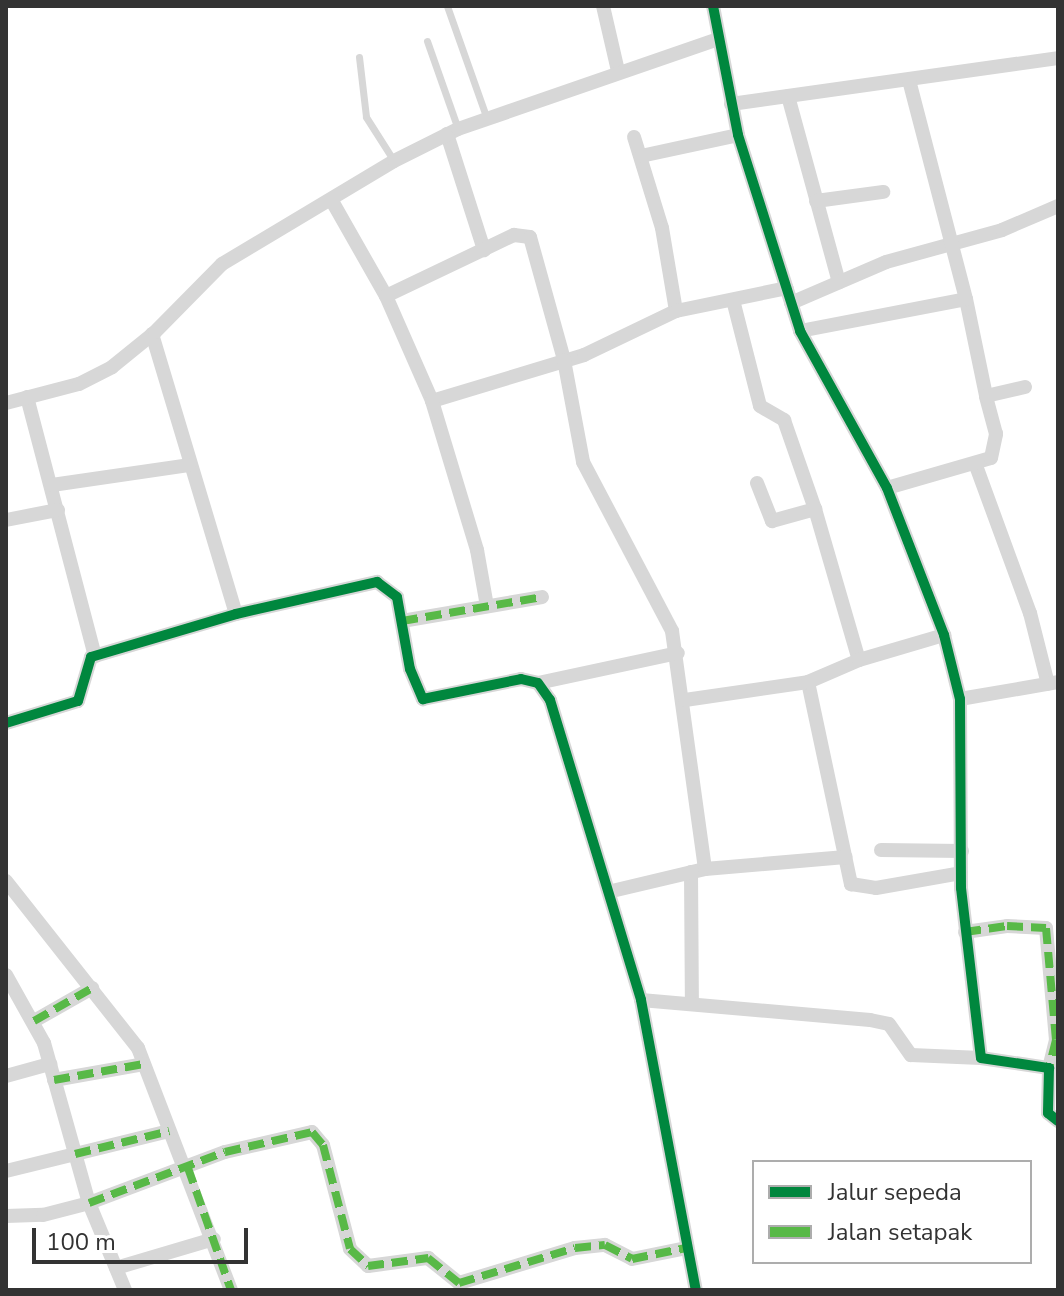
<!DOCTYPE html>
<html>
<head>
<meta charset="utf-8">
<style>
	body { margin:0 }
	#map { position:relative; width:1064px; height:1296px; overflow:hidden; background:#fff; font-family:"Nunito Sans",sans-serif }
	div>[style] { position:absolute }
	[style*='--x'] { left:calc(var(--x)*1px); top:calc(var(--y)*1px); width:calc(var(--w)*1px); rotate:calc(var(--a)*1deg) }
	.lane>* { height:7px; margin:-3.5px; padding:0 3.5px; transform-origin:3.5px; border-radius:3.5px; background:#d7d7d7 }
	.street>* { height:14px; margin:-7px; padding:0 7px; transform-origin:7px; border-radius:7px; background:#d7d7d7 }
	.quiet>* { height:8px; margin-top:-4px; transform-origin:0; background:repeating-linear-gradient(90deg,#58b947 0 16px,transparent 0 24px) }
	.cycleway>* { height:10px; margin:-5px; padding:0 5px; transform-origin:5px; border-radius:5px; background:#00873e }
	span { translate:-50% -50%; white-space:nowrap; text-align:center; line-height:1.15; -webkit-text-stroke:8px #fff; paint-order:stroke }
	.frame { position:absolute; inset:0; border:8px solid #333; pointer-events:none }
	.legend { position:absolute; left:752px; top:1160px; width:280px; height:104px; box-sizing:border-box; background:#fff; border:2px solid #adadad; margin:0; padding:10px 14px; list-style:none; font-size:24px; color:#333 }
	.legend li { display:flex; align-items:center; gap:16px; height:40px }
	.legend b { width:40px; border:2px solid #adadad }
	.scale { position:absolute; left:32px; top:1228px; width:216px; height:36px; box-sizing:border-box; border:4px solid #333; border-top:0; padding-left:10px; font-size:24px; line-height:28px; white-space:nowrap; color:#333; -webkit-text-stroke:6px #fff; paint-order:stroke }
</style>
</head>
<body>
<div id="map">
	<div class="lane">
		<div style="--x:447;--y:6;--w:120;--a:70.5"></div>
		<div style="--x:427;--y:41;--w:93;--a:70.6"></div>
		<div style="--x:359;--y:57;--w:60;--a:83.3"></div>
		<div style="--x:366;--y:117;--w:52;--a:57.5"></div>
	</div>
	<div class="street">
		<div style="--x:603;--y:6;--w:67;--a:77"></div>
		<div style="--x:713;--y:6;--w:131;--a:79"></div>
		<div style="--x:738;--y:135;--w:206;--a:72.4"></div>
		<div style="--x:800;--y:331;--w:179;--a:61"></div>
		<div style="--x:887;--y:488;--w:158;--a:68.8"></div>
		<div style="--x:944;--y:635;--w:66;--a:76"></div>
		<div style="--x:960;--y:699;--w:189;--a:89.7"></div>
		<div style="--x:961;--y:888;--w:171;--a:83.3"></div>
		<div style="--x:981;--y:1058;--w:69;--a:8.4"></div>
		<div style="--x:1049;--y:1068;--w:45;--a:91.3"></div>
		<div style="--x:1048;--y:1113;--w:13;--a:39"></div>
		<div style="--x:788;--y:96;--w:193;--a:74.7"></div>
		<div style="--x:731;--y:104;--w:330;--a:-8"></div>
		<div style="--x:447;--y:134;--w:122;--a:72.3"></div>
		<div style="--x:634;--y:137;--w:95;--a:72.9"></div>
		<div style="--x:662;--y:228;--w:84;--a:80.4"></div>
		<div style="--x:641;--y:156;--w:99;--a:-12.2"></div>
		<div style="--x:332;--y:201;--w:109;--a:60.4"></div>
		<div style="--x:386;--y:296;--w:115;--a:66.3"></div>
		<div style="--x:432;--y:401;--w:159;--a:-16.8"></div>
		<div style="--x:584;--y:355;--w:102;--a:-25.6"></div>
		<div style="--x:676;--y:311;--w:113;--a:-11.7"></div>
		<div style="--x:816;--y:201;--w:68;--a:-7.7"></div>
		<div style="--x:386;--y:296;--w:142;--a:-25.5"></div>
		<div style="--x:514;--y:235;--w:16;--a:7"></div>
		<div style="--x:530;--y:237;--w:128;--a:74.5"></div>
		<div style="--x:564;--y:360;--w:104;--a:79.4"></div>
		<div style="--x:583;--y:462;--w:191;--a:62.2"></div>
		<div style="--x:672;--y:631;--w:240;--a:82.1"></div>
		<div style="--x:966;--y:299;--w:99;--a:78.3"></div>
		<div style="--x:733;--y:300;--w:109;--a:75.7"></div>
		<div style="--x:760;--y:406;--w:28;--a:30"></div>
		<div style="--x:784;--y:420;--w:94;--a:70.8"></div>
		<div style="--x:791;--y:303;--w:103;--a:-23.3"></div>
		<div style="--x:886;--y:262;--w:120;--a:-15.4"></div>
		<div style="--x:1002;--y:230;--w:61;--a:-23.2"></div>
		<div style="--x:800;--y:331;--w:169;--a:-10.9"></div>
		<div style="--x:966;--y:299;--w:226;--a:-104.6"></div>
		<div style="--x:152;--y:334;--w:292;--a:73.3"></div>
		<div style="--x:27;--y:397;--w:268;--a:75.3"></div>
		<div style="--x:432;--y:401;--w:156;--a:73.2"></div>
		<div style="--x:477;--y:550;--w:57;--a:79.9"></div>
		<div style="--x:6;--y:403;--w:75;--a:-14.6"></div>
		<div style="--x:79;--y:384;--w:37;--a:-27"></div>
		<div style="--x:112;--y:367;--w:55;--a:-39.1"></div>
		<div style="--x:155;--y:332;--w:95;--a:-45.4"></div>
		<div style="--x:222;--y:264;--w:200;--a:-30.9"></div>
		<div style="--x:394;--y:161;--w:72;--a:-26.6"></div>
		<div style="--x:458;--y:129;--w:275;--a:-19.1"></div>
		<div style="--x:975;--y:463;--w:160;--a:69.9"></div>
		<div style="--x:1030;--y:613;--w:73;--a:75.8"></div>
		<div style="--x:757;--y:483;--w:41;--a:68.5"></div>
		<div style="--x:772;--y:521;--w:45;--a:-15.6"></div>
		<div style="--x:815;--y:509;--w:157;--a:73.8"></div>
		<div style="--x:52;--y:485;--w:138;--a:-8.3"></div>
		<div style="--x:887;--y:488;--w:108;--a:-16.1"></div>
		<div style="--x:991;--y:458;--w:25;--a:-78"></div>
		<div style="--x:996;--y:434;--w:39;--a:-105"></div>
		<div style="--x:986;--y:396;--w:40;--a:-13"></div>
		<div style="--x:6;--y:520;--w:53;--a:-10.9"></div>
		<div style="--x:402;--y:621;--w:142;--a:-9.7"></div>
		<div style="--x:808;--y:682;--w:207;--a:78"></div>
		<div style="--x:851;--y:884;--w:25;--a:9"></div>
		<div style="--x:876;--y:888;--w:86;--a:-10"></div>
		<div style="--x:538;--y:683;--w:143;--a:-12.1"></div>
		<div style="--x:960;--y:699;--w:99;--a:-9.8"></div>
		<div style="--x:685;--y:700;--w:124;--a:-8.3"></div>
		<div style="--x:808;--y:682;--w:56;--a:-23.3"></div>
		<div style="--x:859;--y:660;--w:89;--a:-16.4"></div>
		<div style="--x:6;--y:723;--w:75;--a:-17"></div>
		<div style="--x:78;--y:701;--w:46;--a:-73.5"></div>
		<div style="--x:91;--y:657;--w:151;--a:-16.5"></div>
		<div style="--x:236;--y:614;--w:145;--a:-12.8"></div>
		<div style="--x:377;--y:582;--w:25;--a:37"></div>
		<div style="--x:397;--y:597;--w:73;--a:79.8"></div>
		<div style="--x:410;--y:669;--w:33;--a:67"></div>
		<div style="--x:423;--y:699;--w:100;--a:-11.5"></div>
		<div style="--x:521;--y:679;--w:17;--a:13"></div>
		<div style="--x:538;--y:683;--w:21;--a:55"></div>
		<div style="--x:550;--y:700;--w:313;--a:73.1"></div>
		<div style="--x:641;--y:1000;--w:295;--a:79.3"></div>
		<div style="--x:881;--y:850;--w:81;--a:0.7"></div>
		<div style="--x:691;--y:872;--w:132;--a:89.6"></div>
		<div style="--x:6;--y:881;--w:213;--a:51.7"></div>
		<div style="--x:138;--y:1048;--w:259;--a:69"></div>
		<div style="--x:612;--y:891;--w:96;--a:-13.3"></div>
		<div style="--x:705;--y:869;--w:141;--a:-4.9"></div>
		<div style="--x:965;--y:932;--w:42;--a:-8.1"></div>
		<div style="--x:1007;--y:926;--w:39;--a:3"></div>
		<div style="--x:1046;--y:928;--w:112;--a:84.9"></div>
		<div style="--x:1056;--y:1040;--w:29;--a:104"></div>
		<div style="--x:6;--y:975;--w:78;--a:60.8"></div>
		<div style="--x:44;--y:1043;--w:166;--a:74.3"></div>
		<div style="--x:89;--y:1203;--w:94;--a:67.5"></div>
		<div style="--x:641;--y:1000;--w:230;--a:5"></div>
		<div style="--x:870;--y:1020;--w:19;--a:12"></div>
		<div style="--x:889;--y:1024;--w:38;--a:55"></div>
		<div style="--x:911;--y:1055;--w:70;--a:2.5"></div>
		<div style="--x:34;--y:1021;--w:67;--a:-29.6"></div>
		<div style="--x:6;--y:1076;--w:46;--a:-15.3"></div>
		<div style="--x:54;--y:1080;--w:91;--a:-10.1"></div>
		<div style="--x:6;--y:1171;--w:168;--a:-13.8"></div>
		<div style="--x:6;--y:1216;--w:37;--a:-2"></div>
		<div style="--x:43;--y:1215;--w:48;--a:-14.6"></div>
		<div style="--x:89;--y:1203;--w:145;--a:-20.6"></div>
		<div style="--x:225;--y:1152;--w:89;--a:-12.9"></div>
		<div style="--x:312;--y:1132;--w:17;--a:50"></div>
		<div style="--x:323;--y:1145;--w:107;--a:75.4"></div>
		<div style="--x:350;--y:1249;--w:25;--a:43"></div>
		<div style="--x:368;--y:1266;--w:61;--a:-7.6"></div>
		<div style="--x:428;--y:1258;--w:40;--a:39"></div>
		<div style="--x:459;--y:1283;--w:121;--a:-16.8"></div>
		<div style="--x:575;--y:1248;--w:30;--a:-6"></div>
		<div style="--x:605;--y:1245;--w:30;--a:27"></div>
		<div style="--x:632;--y:1259;--w:55;--a:-11.5"></div>
		<div style="--x:116;--y:1268;--w:102;--a:-16.5"></div>
	</div>
	<div class="quiet">
		<div style="--x:402;--y:621;--w:142;--a:-9.7"></div>
		<div style="--x:965;--y:932;--w:42;--a:-8.1"></div>
		<div style="--x:1007;--y:926;--w:39;--a:3"></div>
		<div style="--x:1046;--y:928;--w:112;--a:84.9"></div>
		<div style="--x:1056;--y:1040;--w:29;--a:104"></div>
		<div style="--x:34;--y:1021;--w:67;--a:-29.6"></div>
		<div style="--x:54;--y:1080;--w:91;--a:-10.1"></div>
		<div style="--x:75;--y:1154;--w:97;--a:-13.7"></div>
		<div style="--x:188;--y:1168;--w:129;--a:70.6"></div>
		<div style="--x:89;--y:1203;--w:145;--a:-20.6"></div>
		<div style="--x:225;--y:1152;--w:89;--a:-12.9"></div>
		<div style="--x:312;--y:1132;--w:17;--a:50"></div>
		<div style="--x:323;--y:1145;--w:107;--a:75.4"></div>
		<div style="--x:350;--y:1249;--w:25;--a:43"></div>
		<div style="--x:368;--y:1266;--w:61;--a:-7.6"></div>
		<div style="--x:428;--y:1258;--w:40;--a:39"></div>
		<div style="--x:459;--y:1283;--w:121;--a:-16.8"></div>
		<div style="--x:575;--y:1248;--w:30;--a:-6"></div>
		<div style="--x:605;--y:1245;--w:30;--a:27"></div>
		<div style="--x:632;--y:1259;--w:55;--a:-11.5"></div>
	</div>
	<div class="cycleway">
		<div style="--x:713;--y:6;--w:131;--a:79"></div>
		<div style="--x:738;--y:135;--w:206;--a:72.4"></div>
		<div style="--x:800;--y:331;--w:179;--a:61"></div>
		<div style="--x:887;--y:488;--w:158;--a:68.8"></div>
		<div style="--x:944;--y:635;--w:66;--a:76"></div>
		<div style="--x:960;--y:699;--w:189;--a:89.7"></div>
		<div style="--x:961;--y:888;--w:171;--a:83.3"></div>
		<div style="--x:981;--y:1058;--w:69;--a:8.4"></div>
		<div style="--x:1049;--y:1068;--w:45;--a:91.3"></div>
		<div style="--x:1048;--y:1113;--w:13;--a:39"></div>
		<div style="--x:6;--y:723;--w:75;--a:-17"></div>
		<div style="--x:78;--y:701;--w:46;--a:-73.5"></div>
		<div style="--x:91;--y:657;--w:151;--a:-16.5"></div>
		<div style="--x:236;--y:614;--w:145;--a:-12.8"></div>
		<div style="--x:377;--y:582;--w:25;--a:37"></div>
		<div style="--x:397;--y:597;--w:73;--a:79.8"></div>
		<div style="--x:410;--y:669;--w:33;--a:67"></div>
		<div style="--x:423;--y:699;--w:100;--a:-11.5"></div>
		<div style="--x:521;--y:679;--w:17;--a:13"></div>
		<div style="--x:538;--y:683;--w:21;--a:55"></div>
		<div style="--x:550;--y:700;--w:313;--a:73.1"></div>
		<div style="--x:641;--y:1000;--w:295;--a:79.3"></div>
	</div>
	<div class="frame"></div>
	<ul class="legend">
	<li><b style="height:10px;background:#00873e"></b>Jalur sepeda</li>
	<li><b style="height:10px;background:#58b947"></b>Jalan setapak</li>
	</ul>
	<div class="scale">100 m</div>
</div>
</body>
</html>
